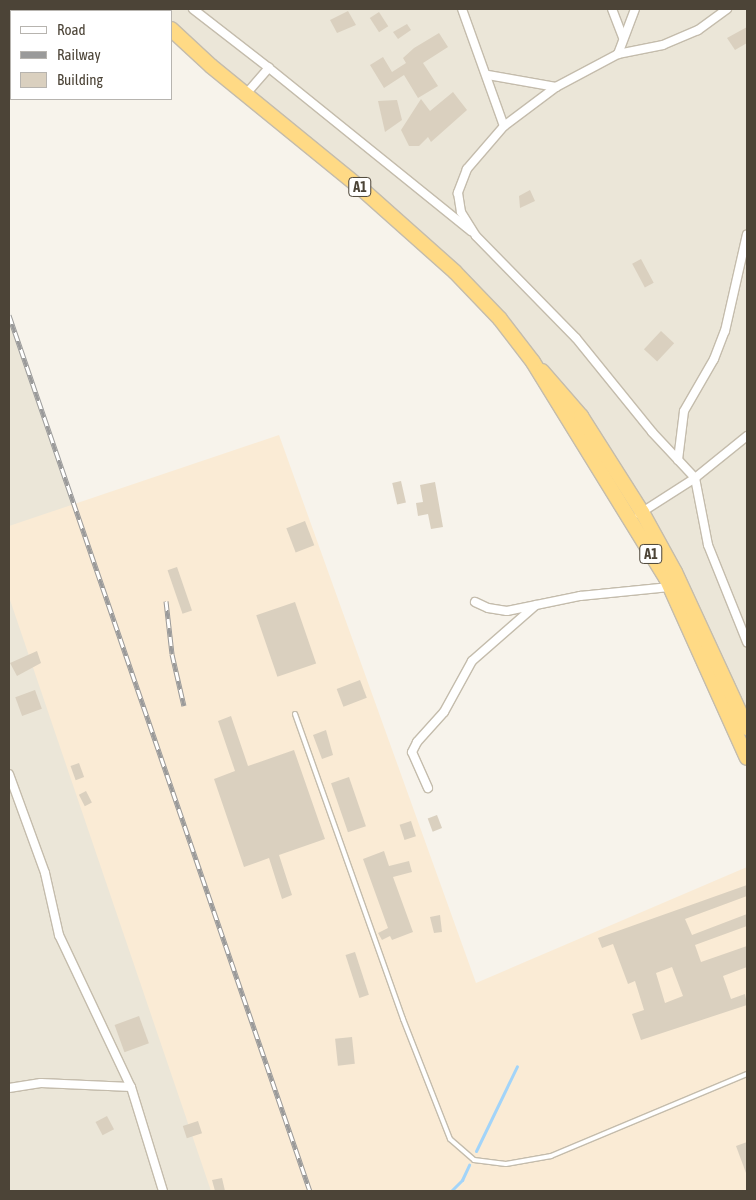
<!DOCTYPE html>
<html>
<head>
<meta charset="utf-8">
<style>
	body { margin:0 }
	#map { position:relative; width:756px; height:1200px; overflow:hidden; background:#f7f3eb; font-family:"Asap Condensed",sans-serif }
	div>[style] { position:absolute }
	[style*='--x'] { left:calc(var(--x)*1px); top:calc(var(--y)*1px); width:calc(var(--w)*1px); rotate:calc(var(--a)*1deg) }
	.residential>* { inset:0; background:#ebe6d8 }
	.commercial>* { inset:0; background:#faebd5 }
	.stream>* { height:3px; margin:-1.5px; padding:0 1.5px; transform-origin:1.5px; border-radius:1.5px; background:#a2d4f9 }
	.building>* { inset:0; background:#dad0bf; transform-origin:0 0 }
	.roads { filter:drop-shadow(1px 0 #c4bcac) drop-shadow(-1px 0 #c4bcac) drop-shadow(0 1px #c4bcac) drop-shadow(0 -1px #c4bcac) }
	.service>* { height:4px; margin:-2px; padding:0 2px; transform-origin:2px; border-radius:2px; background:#fff }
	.minor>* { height:8px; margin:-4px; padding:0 4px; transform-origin:4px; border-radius:4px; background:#fff }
	.trunk>* { height:14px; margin:-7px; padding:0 7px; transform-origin:7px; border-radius:7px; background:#ffda85 }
	.rail>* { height:5px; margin-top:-2.5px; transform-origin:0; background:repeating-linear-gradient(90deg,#fff 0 9px,#9a9a9a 0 18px); box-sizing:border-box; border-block:1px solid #9a9a9a }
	span { translate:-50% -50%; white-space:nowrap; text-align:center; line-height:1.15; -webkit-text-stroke:4px #fff; paint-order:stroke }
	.shield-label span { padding:1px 4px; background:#fff; border:1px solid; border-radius:4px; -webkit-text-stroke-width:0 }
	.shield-label { font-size:14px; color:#4c4437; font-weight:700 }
	.frame { position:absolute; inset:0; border:10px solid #4c4437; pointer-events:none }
	.legend { position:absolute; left:10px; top:10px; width:162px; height:90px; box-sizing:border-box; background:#fff; border:1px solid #b7b4af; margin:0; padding:6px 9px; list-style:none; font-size:15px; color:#4c4437 }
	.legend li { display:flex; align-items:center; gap:10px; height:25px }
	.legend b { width:25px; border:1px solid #b7b4af }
</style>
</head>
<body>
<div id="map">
	<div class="residential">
		<div style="clip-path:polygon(151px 9px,747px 9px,747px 728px,642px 512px,500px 319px,171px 29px,171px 11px)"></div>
		<div style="clip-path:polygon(9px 315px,38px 400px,310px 1191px,9px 1191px)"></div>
	</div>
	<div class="commercial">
		<div style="clip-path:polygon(279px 435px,476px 983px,747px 867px,747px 1191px,211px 1191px,9px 597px,9px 526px)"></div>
	</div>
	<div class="stream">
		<div style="--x:476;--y:1151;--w:94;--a:-64.2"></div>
		<div style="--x:451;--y:1191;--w:16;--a:-45"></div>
		<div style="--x:462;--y:1180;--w:17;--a:-65"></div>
	</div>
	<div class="building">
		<div style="clip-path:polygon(348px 11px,356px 25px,337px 33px,330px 20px)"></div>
		<div style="left:379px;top:12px;width:17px;height:11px;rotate:57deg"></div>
		<div style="clip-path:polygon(407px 24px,411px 30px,398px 39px,393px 32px)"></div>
		<div style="clip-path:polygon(747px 27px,747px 43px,735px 50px,727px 38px)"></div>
		<div style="clip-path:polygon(439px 33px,448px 47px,423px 63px,438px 86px,418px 98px,404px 75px,384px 88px,370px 65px,383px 57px,392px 72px,406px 63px,403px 58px,414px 48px)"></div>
		<div style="clip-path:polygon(453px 92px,467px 110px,431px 142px,428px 137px,419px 146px,409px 146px,401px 130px,421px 99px,430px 111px)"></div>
		<div style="clip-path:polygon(397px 100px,402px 120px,385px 132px,378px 101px)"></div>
		<div style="clip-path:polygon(530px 190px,535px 201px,520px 208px,519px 196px)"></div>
		<div style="left:641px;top:259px;width:27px;height:10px;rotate:62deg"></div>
		<div style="left:661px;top:331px;width:18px;height:25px;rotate:43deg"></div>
		<div style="left:401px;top:481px;width:22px;height:9px;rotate:77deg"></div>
		<div style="clip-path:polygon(435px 482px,443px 527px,431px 529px,428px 514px,418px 516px,416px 503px,423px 502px,420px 485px)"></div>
		<div style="left:305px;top:521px;width:26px;height:20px;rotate:69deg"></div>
		<div style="left:177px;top:567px;width:46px;height:10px;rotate:71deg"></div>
		<div style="left:295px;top:602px;width:65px;height:41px;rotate:71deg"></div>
		<div style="clip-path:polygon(37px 651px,41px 663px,17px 676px,10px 663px)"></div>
		<div style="left:360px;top:680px;width:19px;height:25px;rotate:69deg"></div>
		<div style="left:35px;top:690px;width:20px;height:21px;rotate:70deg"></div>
		<div style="clip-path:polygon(231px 716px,248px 766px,294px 750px,325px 839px,279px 855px,292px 895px,282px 899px,269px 858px,244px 867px,214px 779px,235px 771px,218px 721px)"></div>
		<div style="clip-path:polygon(326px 730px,333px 755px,322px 759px,313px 735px)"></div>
		<div style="left:79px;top:763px;width:15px;height:9px;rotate:70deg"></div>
		<div style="left:349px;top:777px;width:52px;height:19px;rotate:71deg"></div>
		<div style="left:86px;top:791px;width:13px;height:8px;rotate:63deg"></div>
		<div style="left:437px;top:815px;width:14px;height:10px;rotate:69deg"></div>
		<div style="left:411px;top:821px;width:16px;height:12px;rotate:72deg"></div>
		<div style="clip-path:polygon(384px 851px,389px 866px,409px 861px,412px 872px,393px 877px,413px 932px,392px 940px,390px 936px,382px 940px,378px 933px,388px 928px,363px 859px)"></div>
		<div style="clip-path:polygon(evenodd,747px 885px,747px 896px,685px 919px,692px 935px,747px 914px,747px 926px,695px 945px,701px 962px,747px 946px,747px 967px,723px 976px,731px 999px,745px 994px,747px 1005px,641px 1040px,632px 1014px,644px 1010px,635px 981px,628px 984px,613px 944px,602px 948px,598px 938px,747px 885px,672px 967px,683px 996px,665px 1003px,656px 973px,672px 967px)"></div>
		<div style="clip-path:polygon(440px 915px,442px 932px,434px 933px,430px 917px)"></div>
		<div style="left:355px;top:952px;width:45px;height:10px;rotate:72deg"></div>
		<div style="left:139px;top:1016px;width:29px;height:26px;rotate:70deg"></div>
		<div style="left:352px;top:1037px;width:27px;height:17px;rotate:84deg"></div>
		<div style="left:107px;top:1116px;width:15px;height:13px;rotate:62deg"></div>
		<div style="left:198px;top:1121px;width:13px;height:16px;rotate:72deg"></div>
		<div style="clip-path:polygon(747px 1142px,747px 1173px,746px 1173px,736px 1146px)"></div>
		<div style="clip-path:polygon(222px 1178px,225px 1191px,215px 1191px,212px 1180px)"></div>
	</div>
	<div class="roads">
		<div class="service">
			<div style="--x:295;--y:714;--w:324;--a:70.5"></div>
			<div style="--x:403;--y:1019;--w:129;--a:68.6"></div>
			<div style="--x:450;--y:1139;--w:32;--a:41"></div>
			<div style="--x:474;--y:1160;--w:32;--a:7"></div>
			<div style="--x:506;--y:1164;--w:46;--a:-10.1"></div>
			<div style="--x:551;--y:1156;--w:212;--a:-22.7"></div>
		</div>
		<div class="minor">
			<div style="--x:193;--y:9;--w:96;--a:37.8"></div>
			<div style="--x:462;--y:9;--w:124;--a:70.3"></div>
			<div style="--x:612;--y:9;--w:31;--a:69"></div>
			<div style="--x:727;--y:9;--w:36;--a:144"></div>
			<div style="--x:698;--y:30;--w:38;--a:157"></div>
			<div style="--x:663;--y:45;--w:46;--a:168.7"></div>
			<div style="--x:618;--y:54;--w:70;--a:152"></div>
			<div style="--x:556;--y:87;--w:65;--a:143.1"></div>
			<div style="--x:504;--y:126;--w:57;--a:130.7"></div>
			<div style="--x:467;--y:169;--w:26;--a:111"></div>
			<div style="--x:458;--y:193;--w:19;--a:81"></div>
			<div style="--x:461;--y:212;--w:28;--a:58"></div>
			<div style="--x:476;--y:236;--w:143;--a:45.6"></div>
			<div style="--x:576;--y:338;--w:121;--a:51"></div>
			<div style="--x:652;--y:432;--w:63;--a:46.9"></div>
			<div style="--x:695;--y:478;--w:68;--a:79"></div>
			<div style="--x:708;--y:545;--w:105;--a:68.1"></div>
			<div style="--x:618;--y:54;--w:48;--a:-69.3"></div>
			<div style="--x:488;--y:75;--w:69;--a:10"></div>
			<div style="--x:246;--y:94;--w:35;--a:-49"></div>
			<div style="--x:269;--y:68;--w:260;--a:38.9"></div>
			<div style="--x:678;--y:460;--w:49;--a:-83"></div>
			<div style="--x:684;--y:411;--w:60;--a:-60"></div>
			<div style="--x:714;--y:359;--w:30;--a:-69"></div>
			<div style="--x:725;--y:331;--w:99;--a:-77.2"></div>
			<div style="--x:639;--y:514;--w:67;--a:-32.7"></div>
			<div style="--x:695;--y:478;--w:67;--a:-38.9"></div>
			<div style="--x:475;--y:602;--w:14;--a:25"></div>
			<div style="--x:488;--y:608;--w:19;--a:9"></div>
			<div style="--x:507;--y:611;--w:75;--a:-11.6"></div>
			<div style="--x:580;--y:596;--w:90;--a:-5.7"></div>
			<div style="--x:9;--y:774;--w:105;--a:70"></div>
			<div style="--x:45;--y:873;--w:64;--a:77.3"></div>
			<div style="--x:59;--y:935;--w:168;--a:64.7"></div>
			<div style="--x:131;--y:1087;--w:109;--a:72.9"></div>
			<div style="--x:428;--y:788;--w:39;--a:-114"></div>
			<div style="--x:412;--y:752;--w:11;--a:-63"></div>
			<div style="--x:417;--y:742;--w:40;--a:-48"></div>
			<div style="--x:444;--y:712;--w:58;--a:-61.2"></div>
			<div style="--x:472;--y:661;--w:85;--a:-41.2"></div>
			<div style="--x:9;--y:1088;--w:32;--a:-9"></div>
			<div style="--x:41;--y:1083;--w:90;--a:2.5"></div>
		</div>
		<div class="trunk">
			<div style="--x:151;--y:9;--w:3;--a:45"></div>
			<div style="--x:171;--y:29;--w:54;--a:42.8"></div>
			<div style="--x:211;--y:66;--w:196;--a:39.2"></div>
			<div style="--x:363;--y:190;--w:123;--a:41.7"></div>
			<div style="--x:455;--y:272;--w:65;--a:46.2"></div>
			<div style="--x:500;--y:319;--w:54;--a:52.5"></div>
			<div style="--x:533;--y:362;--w:254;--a:58.4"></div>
			<div style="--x:666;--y:578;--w:197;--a:65.8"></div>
			<div style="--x:542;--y:371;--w:60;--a:49.1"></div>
			<div style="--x:581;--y:416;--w:114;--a:57.6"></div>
			<div style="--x:642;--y:512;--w:68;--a:61.2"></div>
			<div style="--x:675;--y:572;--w:172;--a:65.2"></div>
		</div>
	</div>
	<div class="rail">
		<div style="--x:9;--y:315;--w:926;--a:71.04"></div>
		<div style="--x:166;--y:601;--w:53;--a:83.5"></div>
		<div style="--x:172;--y:654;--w:53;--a:77"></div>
	</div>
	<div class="shield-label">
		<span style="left:360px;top:187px">A1</span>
		<span style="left:651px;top:554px">A1</span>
	</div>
	<div class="frame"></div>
	<ul class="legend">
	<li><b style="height:6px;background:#fff"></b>Road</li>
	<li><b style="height:6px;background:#9a9a9a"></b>Railway</li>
	<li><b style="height:14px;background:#dad0bf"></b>Building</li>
	</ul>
</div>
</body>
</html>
